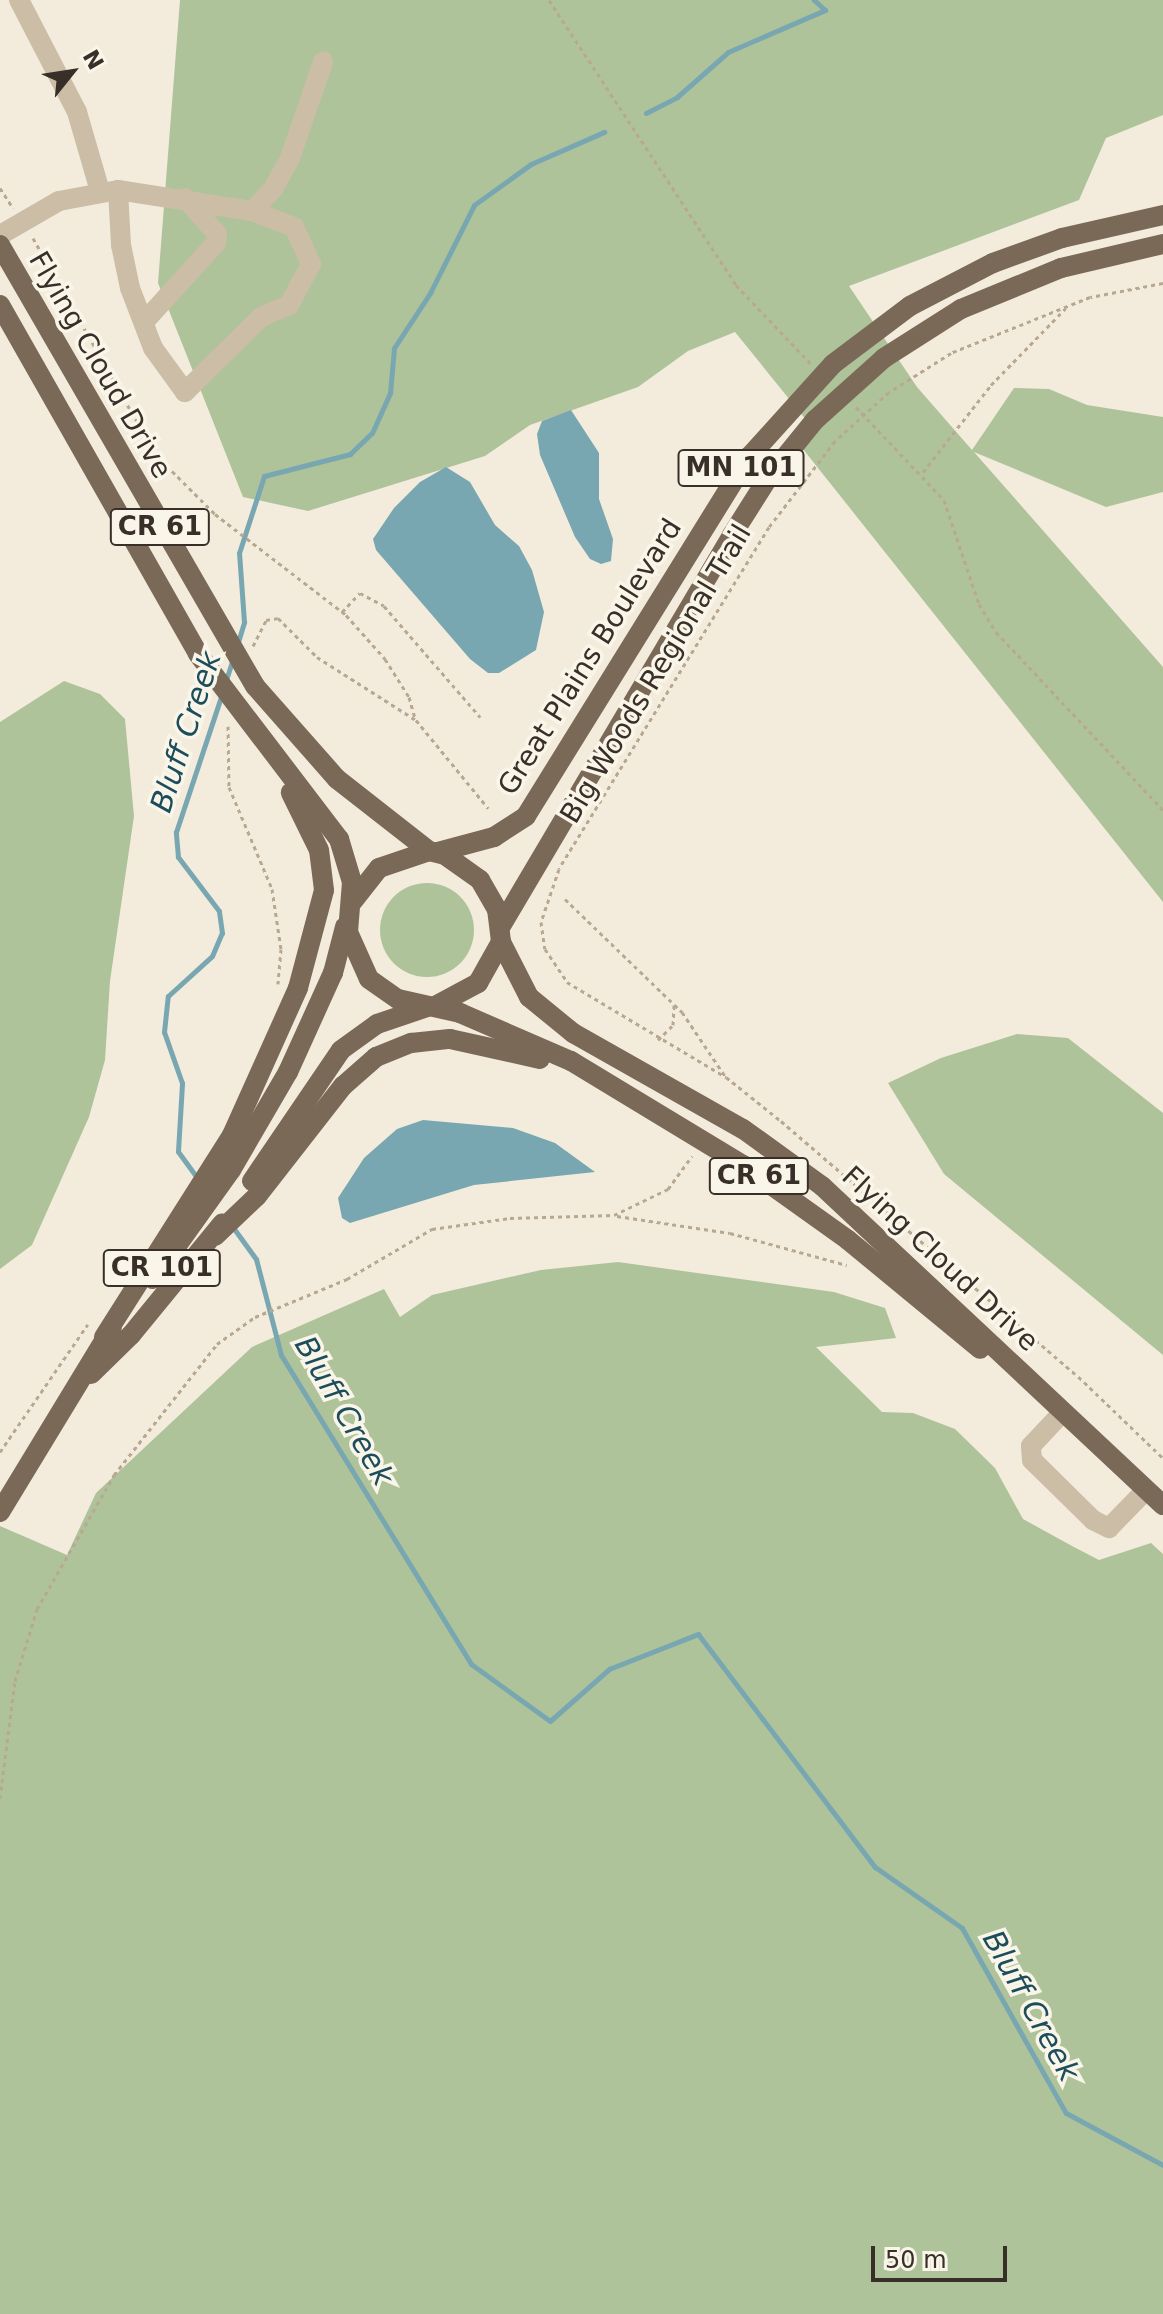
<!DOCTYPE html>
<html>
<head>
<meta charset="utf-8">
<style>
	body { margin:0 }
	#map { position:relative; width:1163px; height:2314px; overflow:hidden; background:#f3ecdc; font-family:"DejaVu Sans",sans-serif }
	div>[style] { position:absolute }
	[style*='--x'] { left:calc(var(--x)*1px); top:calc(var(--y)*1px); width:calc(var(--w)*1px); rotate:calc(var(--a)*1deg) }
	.green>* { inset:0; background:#afc39b }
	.round { border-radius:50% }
	.water>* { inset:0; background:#79a7b1 }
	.stream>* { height:5px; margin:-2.5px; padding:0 2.5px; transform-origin:2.5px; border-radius:2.5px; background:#79a7b1 }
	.path>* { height:3px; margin-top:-1.5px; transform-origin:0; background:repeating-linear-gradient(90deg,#b8a891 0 4px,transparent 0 8px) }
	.minor>* { height:20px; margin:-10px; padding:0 10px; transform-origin:10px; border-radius:10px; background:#ccbda7 }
	.major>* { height:20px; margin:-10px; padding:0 10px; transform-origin:10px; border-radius:10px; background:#7b6958 }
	span { translate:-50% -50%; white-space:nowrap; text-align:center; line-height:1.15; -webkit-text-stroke:7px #faf5e9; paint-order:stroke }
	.shield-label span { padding:2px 6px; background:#faf5e9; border:2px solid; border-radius:6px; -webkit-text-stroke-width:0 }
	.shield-label { font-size:26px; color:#382f28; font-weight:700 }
	.street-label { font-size:28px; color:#382f28 }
	.water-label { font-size:30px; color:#1c4d5b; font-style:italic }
	.north { position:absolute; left:32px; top:32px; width:80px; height:80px; -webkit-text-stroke:6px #faf5e9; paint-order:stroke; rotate:60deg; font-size:22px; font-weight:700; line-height:32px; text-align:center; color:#382f28 }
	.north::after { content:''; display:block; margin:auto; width:28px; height:36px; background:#382f28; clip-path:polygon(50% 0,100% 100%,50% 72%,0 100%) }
	.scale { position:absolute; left:871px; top:2246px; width:136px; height:36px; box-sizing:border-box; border:4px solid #382f28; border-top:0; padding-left:10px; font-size:24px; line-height:28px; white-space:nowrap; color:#382f28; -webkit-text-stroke:6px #faf5e9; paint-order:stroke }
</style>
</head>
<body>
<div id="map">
	<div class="green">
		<div style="clip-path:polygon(180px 0,1163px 0,1163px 115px,1106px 138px,1079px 200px,849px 286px,917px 387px,972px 450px,1014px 388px,1049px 389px,1087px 405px,1163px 417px,1163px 492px,1106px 507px,974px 452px,1163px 667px,1163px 902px,791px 434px,811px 426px,735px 332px,688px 351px,638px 387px,530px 425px,485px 456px,308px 511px,243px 497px,158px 283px)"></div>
		<div style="clip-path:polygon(64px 681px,100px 694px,125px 719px,134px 816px,110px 981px,105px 1060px,89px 1117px,32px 1245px,0 1269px,0 722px)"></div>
		<div class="round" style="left:380px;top:883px;width:94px;height:94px"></div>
		<div style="clip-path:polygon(1017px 1034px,1068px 1038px,1163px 1113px,1163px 1355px,944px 1174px,888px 1083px,941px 1058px)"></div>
		<div style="clip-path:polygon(618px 1262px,834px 1292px,885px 1308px,896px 1338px,816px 1347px,882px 1412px,913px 1413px,955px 1429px,995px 1468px,1023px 1519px,1072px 1546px,1099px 1560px,1151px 1543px,1163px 1554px,1163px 2314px,0 2314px,0 1526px,67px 1555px,96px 1493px,252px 1347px,384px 1289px,400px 1317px,432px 1295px,541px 1270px)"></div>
	</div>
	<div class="water">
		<div style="clip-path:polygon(571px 410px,599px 453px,599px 499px,613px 539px,611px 561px,601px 564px,590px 559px,575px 537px,540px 455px,537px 434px,542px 421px)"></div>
		<div style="clip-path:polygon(446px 467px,470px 482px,495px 525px,519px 546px,532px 570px,544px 612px,536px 650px,499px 673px,488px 673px,470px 659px,376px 550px,373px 539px,394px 508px,420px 482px)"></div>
		<div style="clip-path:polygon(423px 1120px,513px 1128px,555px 1143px,595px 1172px,474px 1185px,350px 1223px,342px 1218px,338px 1198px,364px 1158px,397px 1129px)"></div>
	</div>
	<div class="stream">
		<div style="--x:646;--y:113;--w:35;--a:-27"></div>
		<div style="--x:677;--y:97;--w:68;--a:-41.4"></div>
		<div style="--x:728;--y:52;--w:106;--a:-23.4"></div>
		<div style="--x:825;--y:10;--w:15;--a:-138"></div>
		<div style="--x:238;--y:642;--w:21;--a:-73"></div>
		<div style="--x:244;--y:622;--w:69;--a:-94.1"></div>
		<div style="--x:239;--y:553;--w:81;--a:-72"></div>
		<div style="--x:264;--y:476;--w:89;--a:-14.3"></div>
		<div style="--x:350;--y:454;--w:30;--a:-44"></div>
		<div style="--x:372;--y:433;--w:44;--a:-65.8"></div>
		<div style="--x:390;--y:393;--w:45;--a:-84.9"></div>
		<div style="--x:394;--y:348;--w:66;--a:-56.8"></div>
		<div style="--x:430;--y:293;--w:98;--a:-63.4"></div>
		<div style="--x:474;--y:205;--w:70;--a:-35.7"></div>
		<div style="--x:531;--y:164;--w:80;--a:-23.7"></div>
		<div style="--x:226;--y:680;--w:22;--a:-72"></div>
		<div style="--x:198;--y:1179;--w:34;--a:-126"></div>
		<div style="--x:178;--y:1151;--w:68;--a:-86.6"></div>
		<div style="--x:182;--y:1083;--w:54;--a:-109.4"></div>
		<div style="--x:164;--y:1032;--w:36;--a:-84"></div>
		<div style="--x:168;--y:996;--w:59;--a:-42.3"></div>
		<div style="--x:212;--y:956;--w:25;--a:-67"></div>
		<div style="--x:222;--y:933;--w:22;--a:-98"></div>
		<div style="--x:219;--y:911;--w:68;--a:-127.2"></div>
		<div style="--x:178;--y:857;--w:25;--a:-95"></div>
		<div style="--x:176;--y:832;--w:145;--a:-71.6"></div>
		<div style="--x:232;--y:1226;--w:41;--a:54"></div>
		<div style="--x:256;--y:1259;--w:99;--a:75.4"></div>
		<div style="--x:281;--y:1355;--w:363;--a:58.4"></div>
		<div style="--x:471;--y:1664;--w:97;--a:35.8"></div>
		<div style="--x:550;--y:1721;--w:79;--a:-41.4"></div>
		<div style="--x:609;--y:1669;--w:96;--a:-21.5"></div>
		<div style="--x:698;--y:1634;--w:293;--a:52.8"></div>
		<div style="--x:875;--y:1867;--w:106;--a:35"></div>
		<div style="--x:962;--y:1928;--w:212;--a:60.7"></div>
		<div style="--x:1066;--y:2113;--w:110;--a:28.2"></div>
	</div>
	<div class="path">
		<div style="--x:549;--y:0;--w:341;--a:56.7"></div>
		<div style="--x:736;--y:285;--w:108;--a:46.5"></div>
		<div style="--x:0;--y:188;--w:24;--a:57"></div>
		<div style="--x:33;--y:238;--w:248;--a:60.5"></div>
		<div style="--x:155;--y:454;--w:85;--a:45"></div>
		<div style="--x:215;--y:514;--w:165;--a:37.6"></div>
		<div style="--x:346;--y:615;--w:59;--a:48.4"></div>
		<div style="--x:385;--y:659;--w:45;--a:57.7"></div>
		<div style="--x:409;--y:697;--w:22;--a:74"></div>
		<div style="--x:1163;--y:283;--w:74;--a:169.1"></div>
		<div style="--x:1090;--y:297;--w:150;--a:158.1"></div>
		<div style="--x:951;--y:353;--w:73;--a:147.8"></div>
		<div style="--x:889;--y:392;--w:73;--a:137.8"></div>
		<div style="--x:835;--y:441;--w:108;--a:127.5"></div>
		<div style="--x:769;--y:527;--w:401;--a:121.6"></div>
		<div style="--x:559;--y:869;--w:56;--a:108.8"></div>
		<div style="--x:541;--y:922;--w:27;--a:82"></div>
		<div style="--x:545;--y:949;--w:40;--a:56"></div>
		<div style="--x:567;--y:982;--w:185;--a:30.9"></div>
		<div style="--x:726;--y:1077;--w:70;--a:38.7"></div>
		<div style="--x:781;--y:1121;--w:400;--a:40.7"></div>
		<div style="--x:1084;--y:1382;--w:110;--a:43.9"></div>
		<div style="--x:856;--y:407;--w:128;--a:46.6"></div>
		<div style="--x:944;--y:500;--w:110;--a:71.4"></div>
		<div style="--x:979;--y:604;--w:33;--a:59"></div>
		<div style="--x:996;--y:632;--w:244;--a:46.8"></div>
		<div style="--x:923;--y:472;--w:110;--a:-52"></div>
		<div style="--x:991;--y:385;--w:107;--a:-45.8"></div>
		<div style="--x:342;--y:612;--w:26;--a:-47"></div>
		<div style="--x:360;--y:593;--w:27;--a:28"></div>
		<div style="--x:384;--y:606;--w:147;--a:49.1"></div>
		<div style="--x:253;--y:646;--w:29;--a:-63"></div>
		<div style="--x:266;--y:620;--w:12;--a:-9"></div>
		<div style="--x:278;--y:618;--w:55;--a:45"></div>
		<div style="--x:317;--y:657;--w:117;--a:32.5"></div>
		<div style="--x:416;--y:720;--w:114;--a:50.7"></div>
		<div style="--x:228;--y:726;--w:61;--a:89.1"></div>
		<div style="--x:229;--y:787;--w:111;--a:67.1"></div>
		<div style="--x:272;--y:889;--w:61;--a:81.5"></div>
		<div style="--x:281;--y:949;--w:35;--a:95"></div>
		<div style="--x:565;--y:899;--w:163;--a:44"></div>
		<div style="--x:682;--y:1012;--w:77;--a:56.1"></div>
		<div style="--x:658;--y:1040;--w:21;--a:-45"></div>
		<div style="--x:673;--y:1025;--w:20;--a:-87"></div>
		<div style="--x:617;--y:1216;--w:114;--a:8.6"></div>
		<div style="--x:730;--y:1233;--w:121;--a:15.3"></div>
		<div style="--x:0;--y:1452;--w:155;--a:-55.5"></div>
		<div style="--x:0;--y:1798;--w:118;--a:-82.7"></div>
		<div style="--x:15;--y:1681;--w:75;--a:-73"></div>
		<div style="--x:37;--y:1609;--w:155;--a:-60.1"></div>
		<div style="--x:114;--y:1475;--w:167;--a:-51.8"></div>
		<div style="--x:217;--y:1344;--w:47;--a:-35.4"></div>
		<div style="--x:255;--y:1317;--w:100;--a:-22.4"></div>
		<div style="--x:347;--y:1279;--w:99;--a:-30.5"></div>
		<div style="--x:432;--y:1229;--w:79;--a:-8"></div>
		<div style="--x:510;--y:1218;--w:104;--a:-1.7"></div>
		<div style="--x:614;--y:1215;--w:60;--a:-25.7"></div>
		<div style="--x:668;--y:1189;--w:41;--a:-54"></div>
	</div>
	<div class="minor">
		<div style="--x:19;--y:0;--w:126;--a:62.6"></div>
		<div style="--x:77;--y:112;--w:82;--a:73.8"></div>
		<div style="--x:252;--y:211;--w:30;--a:-46"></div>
		<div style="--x:273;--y:189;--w:35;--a:-61"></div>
		<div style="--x:290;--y:158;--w:102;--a:-71"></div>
		<div style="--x:0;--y:235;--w:68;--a:-30"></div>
		<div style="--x:59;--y:201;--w:60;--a:-10.6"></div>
		<div style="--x:118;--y:190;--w:136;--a:8.9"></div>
		<div style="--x:252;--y:211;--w:45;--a:20.9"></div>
		<div style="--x:294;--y:227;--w:41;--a:65.3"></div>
		<div style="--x:311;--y:264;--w:47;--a:118.2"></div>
		<div style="--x:289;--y:305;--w:30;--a:157"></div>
		<div style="--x:261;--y:317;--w:107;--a:135.4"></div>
		<div style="--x:185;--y:392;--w:54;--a:-126"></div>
		<div style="--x:153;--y:348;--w:64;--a:-111"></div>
		<div style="--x:130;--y:288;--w:44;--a:-101.8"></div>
		<div style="--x:121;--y:245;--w:55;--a:-93.1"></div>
		<div style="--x:144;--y:322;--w:107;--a:-47.7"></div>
		<div style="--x:216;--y:243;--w:9;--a:-84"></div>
		<div style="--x:217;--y:234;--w:48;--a:-131.6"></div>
		<div style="--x:1061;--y:1414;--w:44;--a:133.2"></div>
		<div style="--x:1031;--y:1446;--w:14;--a:86"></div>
		<div style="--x:1032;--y:1460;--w:86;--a:44.5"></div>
		<div style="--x:1093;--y:1520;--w:18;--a:27"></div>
		<div style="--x:1109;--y:1528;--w:53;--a:-45.8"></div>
	</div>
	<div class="major">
		<div style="--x:0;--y:245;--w:509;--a:59.96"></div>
		<div style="--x:255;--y:686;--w:124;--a:48.6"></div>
		<div style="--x:337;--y:779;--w:117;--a:38"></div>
		<div style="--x:429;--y:851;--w:16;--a:14"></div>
		<div style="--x:445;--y:855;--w:43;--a:35.5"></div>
		<div style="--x:480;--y:880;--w:34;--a:60"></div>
		<div style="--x:497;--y:909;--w:33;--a:83"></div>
		<div style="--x:501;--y:942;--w:62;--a:63"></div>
		<div style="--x:529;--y:997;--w:57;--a:39.3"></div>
		<div style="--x:573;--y:1033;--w:195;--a:29.5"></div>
		<div style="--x:743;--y:1129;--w:97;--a:35.8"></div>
		<div style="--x:822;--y:1186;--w:467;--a:43.1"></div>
		<div style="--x:0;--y:305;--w:401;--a:60.4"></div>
		<div style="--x:198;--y:654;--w:233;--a:52.7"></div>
		<div style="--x:339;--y:839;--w:45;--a:73.2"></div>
		<div style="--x:352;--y:882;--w:50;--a:94.6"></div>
		<div style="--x:348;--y:932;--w:51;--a:65.9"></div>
		<div style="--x:369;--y:979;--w:35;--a:35"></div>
		<div style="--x:398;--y:999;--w:64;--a:12.7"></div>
		<div style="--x:460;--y:1013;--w:121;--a:23.4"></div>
		<div style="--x:571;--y:1061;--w:201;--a:31.2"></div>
		<div style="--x:743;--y:1165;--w:129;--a:35.5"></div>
		<div style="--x:848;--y:1240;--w:171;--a:39.5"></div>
		<div style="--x:438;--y:852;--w:58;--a:-15"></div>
		<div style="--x:494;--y:837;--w:38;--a:-33"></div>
		<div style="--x:526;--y:816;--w:423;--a:-58.2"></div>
		<div style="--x:749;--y:457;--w:125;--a:-47.9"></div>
		<div style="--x:833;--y:364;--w:96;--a:-37"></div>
		<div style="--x:910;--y:306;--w:93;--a:-27.4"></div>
		<div style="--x:993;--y:263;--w:73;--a:-19.9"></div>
		<div style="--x:1062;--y:238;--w:104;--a:-12.8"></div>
		<div style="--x:353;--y:901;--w:42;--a:-51.8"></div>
		<div style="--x:379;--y:868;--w:53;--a:-18.8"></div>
		<div style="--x:501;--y:926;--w:454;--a:-59.4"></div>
		<div style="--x:732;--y:535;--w:67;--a:-57.7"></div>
		<div style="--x:768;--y:478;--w:75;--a:-51"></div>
		<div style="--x:815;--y:420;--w:93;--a:-41.9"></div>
		<div style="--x:884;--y:358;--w:91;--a:-32.5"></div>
		<div style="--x:961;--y:309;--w:108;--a:-22.3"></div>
		<div style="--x:1061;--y:268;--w:105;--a:-13.2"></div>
		<div style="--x:435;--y:1006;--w:49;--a:-28.1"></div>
		<div style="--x:478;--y:983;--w:47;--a:-60.7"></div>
		<div style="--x:252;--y:1181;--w:158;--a:-55.8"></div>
		<div style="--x:341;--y:1050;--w:44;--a:-35.8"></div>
		<div style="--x:377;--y:1024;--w:53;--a:-18.8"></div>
		<div style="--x:215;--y:1236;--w:58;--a:-43.6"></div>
		<div style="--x:257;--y:1196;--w:140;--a:-52"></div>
		<div style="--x:343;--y:1086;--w:44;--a:-41.3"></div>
		<div style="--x:376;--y:1057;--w:38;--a:-22"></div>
		<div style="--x:411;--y:1043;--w:39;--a:-6"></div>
		<div style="--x:450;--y:1039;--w:92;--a:12.5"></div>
		<div style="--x:153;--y:1279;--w:134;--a:-54.4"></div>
		<div style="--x:231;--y:1170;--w:113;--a:-59.8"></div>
		<div style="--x:288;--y:1072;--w:109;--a:-65.6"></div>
		<div style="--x:333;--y:973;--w:48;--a:-75.4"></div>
		<div style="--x:104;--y:1337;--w:239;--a:-57.6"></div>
		<div style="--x:232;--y:1135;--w:161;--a:-65.8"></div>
		<div style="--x:298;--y:988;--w:101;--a:-75.1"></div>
		<div style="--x:324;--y:890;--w:40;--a:-97.1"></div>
		<div style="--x:319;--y:850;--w:64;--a:-116.2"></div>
		<div style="--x:91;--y:1374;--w:56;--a:-44.3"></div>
		<div style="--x:131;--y:1335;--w:144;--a:-50.7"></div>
		<div style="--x:0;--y:1512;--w:215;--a:-58.7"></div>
	</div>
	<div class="shield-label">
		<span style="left:741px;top:468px">MN 101</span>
		<span style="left:160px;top:527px">CR 61</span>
		<span style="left:759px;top:1176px">CR 61</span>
		<span style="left:162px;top:1268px">CR 101</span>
	</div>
	<div class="street-label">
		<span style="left:100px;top:365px;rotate:60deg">Flying Cloud Drive</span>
		<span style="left:590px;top:657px;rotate:-58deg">Great Plains Boulevard</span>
		<span style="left:656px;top:674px;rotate:-59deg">Big Woods Regional Trail</span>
		<span style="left:940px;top:1259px;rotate:43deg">Flying Cloud Drive</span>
	</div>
	<div class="water-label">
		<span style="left:186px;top:732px;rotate:-72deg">Bluff Creek</span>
		<span style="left:344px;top:1411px;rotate:60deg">Bluff Creek</span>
		<span style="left:1031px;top:2006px;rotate:61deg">Bluff Creek</span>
	</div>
	<div class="north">N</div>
	<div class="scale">50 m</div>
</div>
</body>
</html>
